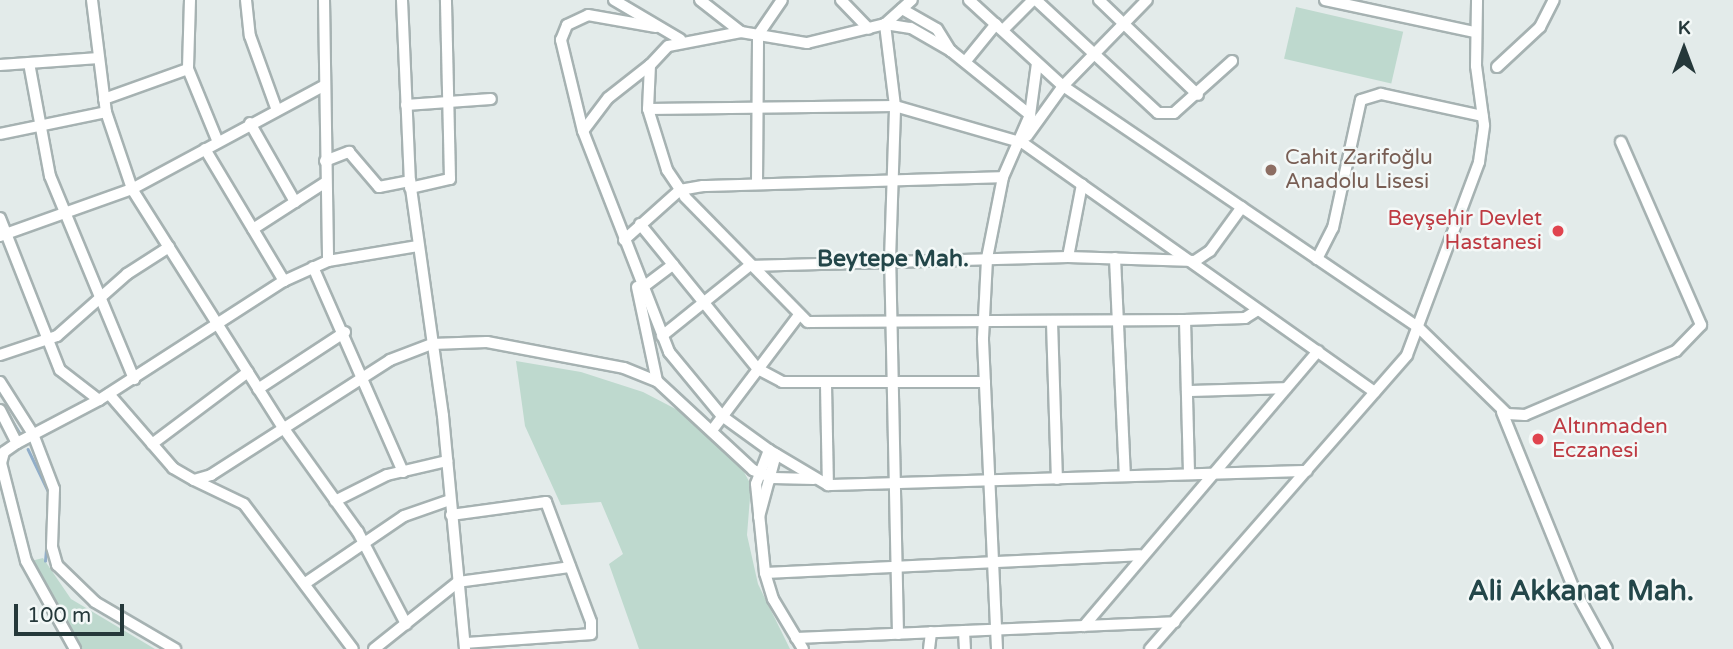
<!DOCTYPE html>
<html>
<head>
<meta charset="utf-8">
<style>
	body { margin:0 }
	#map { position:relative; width:1733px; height:649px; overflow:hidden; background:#e3ebea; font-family:"Varela Round",sans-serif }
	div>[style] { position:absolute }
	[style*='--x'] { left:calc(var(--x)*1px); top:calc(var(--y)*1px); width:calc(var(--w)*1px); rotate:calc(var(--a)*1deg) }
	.green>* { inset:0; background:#bed9ce; transform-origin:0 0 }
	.stream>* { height:2.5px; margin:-1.25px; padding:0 1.25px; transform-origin:1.25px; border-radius:1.25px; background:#91aec9 }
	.roads { filter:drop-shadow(2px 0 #a6b2b2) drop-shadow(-2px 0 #a6b2b2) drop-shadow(0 2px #a6b2b2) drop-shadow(0 -2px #a6b2b2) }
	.minor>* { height:10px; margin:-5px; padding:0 5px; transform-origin:5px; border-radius:5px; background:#fff }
	.dots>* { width:19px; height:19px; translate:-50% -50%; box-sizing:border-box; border:4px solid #f3f8f7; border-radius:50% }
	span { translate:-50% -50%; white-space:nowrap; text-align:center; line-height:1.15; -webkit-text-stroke:5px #f3f8f7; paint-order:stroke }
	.education-label { font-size:21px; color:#785e54 }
	.left { translate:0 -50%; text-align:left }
	.health-label { font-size:21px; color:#be3a42 }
	.right { translate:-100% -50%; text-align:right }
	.neighbourhood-label { font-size:23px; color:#234649; font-weight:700 }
	.district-label { font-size:28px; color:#234649; font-weight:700 }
	.north { position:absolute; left:1649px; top:14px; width:70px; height:70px; -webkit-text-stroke:5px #f3f8f7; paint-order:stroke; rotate:0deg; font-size:19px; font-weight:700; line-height:28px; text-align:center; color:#25383a }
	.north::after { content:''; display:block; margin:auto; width:24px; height:32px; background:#25383a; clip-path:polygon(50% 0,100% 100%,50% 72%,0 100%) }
	.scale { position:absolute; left:14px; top:604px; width:110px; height:32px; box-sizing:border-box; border:4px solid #25383a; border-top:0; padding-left:9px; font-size:21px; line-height:24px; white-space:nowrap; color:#25383a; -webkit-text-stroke:5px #f3f8f7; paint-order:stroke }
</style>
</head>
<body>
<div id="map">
	<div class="green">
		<div style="left:1296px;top:7px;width:110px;height:53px;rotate:13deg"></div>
		<div style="clip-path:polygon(516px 361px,581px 372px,643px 392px,693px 418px,737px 459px,751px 485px,747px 535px,758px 584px,790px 649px,639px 649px,609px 564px,623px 554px,601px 502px,561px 505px,525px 426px)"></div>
		<div style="clip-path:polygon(43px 558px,71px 599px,155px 649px,79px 649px,31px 561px)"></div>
	</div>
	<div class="stream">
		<div style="--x:6;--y:411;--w:28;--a:58"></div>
		<div style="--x:28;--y:449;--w:51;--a:64.4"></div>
		<div style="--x:45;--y:561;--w:36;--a:-85"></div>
	</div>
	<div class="roads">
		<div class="minor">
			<div style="--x:92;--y:0;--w:113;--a:82.9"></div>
			<div style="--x:106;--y:112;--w:81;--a:71.3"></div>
			<div style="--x:132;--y:189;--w:280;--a:57.7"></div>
			<div style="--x:282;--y:426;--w:130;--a:54.4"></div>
			<div style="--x:358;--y:532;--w:104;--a:62.4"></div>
			<div style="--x:190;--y:0;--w:69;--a:91.7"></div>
			<div style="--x:188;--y:69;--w:79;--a:67.7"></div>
			<div style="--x:246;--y:0;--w:36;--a:84"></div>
			<div style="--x:250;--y:36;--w:77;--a:70.1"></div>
			<div style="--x:324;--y:0;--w:261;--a:89.1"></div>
			<div style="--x:402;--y:0;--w:181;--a:87.5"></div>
			<div style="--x:410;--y:181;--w:237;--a:82"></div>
			<div style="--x:443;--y:416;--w:234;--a:84.6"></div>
			<div style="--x:614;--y:0;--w:77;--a:30.6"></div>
			<div style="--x:700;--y:0;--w:52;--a:38"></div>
			<div style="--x:741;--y:32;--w:67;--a:9.5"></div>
			<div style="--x:807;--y:43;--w:80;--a:-13.7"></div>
			<div style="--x:885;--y:24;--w:36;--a:-42"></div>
			<div style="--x:841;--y:0;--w:40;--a:46"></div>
			<div style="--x:969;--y:0;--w:127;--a:42.5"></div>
			<div style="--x:1063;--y:86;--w:429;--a:34.2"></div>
			<div style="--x:1418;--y:327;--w:124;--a:44.3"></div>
			<div style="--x:1507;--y:414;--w:18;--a:3"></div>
			<div style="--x:1525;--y:415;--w:164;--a:-23"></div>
			<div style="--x:1676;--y:351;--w:36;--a:-46"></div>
			<div style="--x:1701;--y:325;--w:200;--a:-113.6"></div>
			<div style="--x:1036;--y:0;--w:166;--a:42.8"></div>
			<div style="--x:1158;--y:113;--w:16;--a:0"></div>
			<div style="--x:1174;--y:113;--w:78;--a:-41.9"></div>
			<div style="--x:1099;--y:0;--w:137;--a:43.8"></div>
			<div style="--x:1325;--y:0;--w:152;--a:12.1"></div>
			<div style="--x:902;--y:9;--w:40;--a:29.7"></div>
			<div style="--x:937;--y:29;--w:26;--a:58"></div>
			<div style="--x:951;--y:51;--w:102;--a:39"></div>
			<div style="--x:1003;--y:30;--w:42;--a:-45"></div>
			<div style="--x:741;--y:32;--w:74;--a:169.1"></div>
			<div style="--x:668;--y:46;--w:26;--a:133"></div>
			<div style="--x:650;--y:65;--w:44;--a:92.6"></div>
			<div style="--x:648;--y:109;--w:64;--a:72.7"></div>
			<div style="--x:667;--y:170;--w:32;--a:56"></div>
			<div style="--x:685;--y:197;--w:175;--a:45.5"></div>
			<div style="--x:808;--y:322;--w:377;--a:-0.3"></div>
			<div style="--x:1185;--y:320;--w:60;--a:-1.9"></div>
			<div style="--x:1245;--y:318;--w:15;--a:-32"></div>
			<div style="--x:965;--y:62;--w:49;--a:-50.8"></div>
			<div style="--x:29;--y:63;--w:115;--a:79.5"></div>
			<div style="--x:50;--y:176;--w:220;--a:67.5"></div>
			<div style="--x:0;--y:65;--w:99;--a:-4"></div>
			<div style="--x:650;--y:65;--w:53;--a:141.8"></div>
			<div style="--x:608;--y:98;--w:41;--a:127.1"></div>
			<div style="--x:583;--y:131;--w:237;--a:68.7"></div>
			<div style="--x:669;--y:352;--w:83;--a:50.4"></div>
			<div style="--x:722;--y:416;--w:58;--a:35.9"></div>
			<div style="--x:769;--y:450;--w:69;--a:30.7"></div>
			<div style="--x:828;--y:485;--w:479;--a:-1.7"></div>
			<div style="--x:1497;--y:67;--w:59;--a:-42.9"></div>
			<div style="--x:1540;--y:27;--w:30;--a:-63"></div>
			<div style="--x:104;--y:99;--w:89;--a:-19.7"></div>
			<div style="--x:406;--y:105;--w:85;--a:-4"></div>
			<div style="--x:648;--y:109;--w:247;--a:-0.7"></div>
			<div style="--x:895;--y:106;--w:133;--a:16.1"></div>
			<div style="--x:1023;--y:143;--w:431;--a:35.3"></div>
			<div style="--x:250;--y:123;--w:91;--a:60.3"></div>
			<div style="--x:583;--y:131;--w:94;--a:-103.6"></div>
			<div style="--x:561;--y:40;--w:16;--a:-68"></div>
			<div style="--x:567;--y:25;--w:23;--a:-25"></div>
			<div style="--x:588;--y:15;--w:69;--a:10"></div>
			<div style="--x:0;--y:134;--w:108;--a:-11.7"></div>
			<div style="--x:1027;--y:136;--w:62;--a:-54.2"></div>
			<div style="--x:1063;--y:86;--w:120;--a:-45.7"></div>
			<div style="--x:205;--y:149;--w:154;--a:59.1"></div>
			<div style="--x:325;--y:161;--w:26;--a:-21"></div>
			<div style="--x:349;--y:152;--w:46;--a:49.4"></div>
			<div style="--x:379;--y:187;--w:32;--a:-11"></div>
			<div style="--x:757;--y:184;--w:149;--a:-89.6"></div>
			<div style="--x:758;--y:35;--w:42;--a:-55.6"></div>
			<div style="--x:410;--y:188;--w:41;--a:-12.7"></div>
			<div style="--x:450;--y:179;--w:179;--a:-91.3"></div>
			<div style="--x:0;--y:218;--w:163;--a:68.5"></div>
			<div style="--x:60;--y:370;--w:49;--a:37.6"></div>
			<div style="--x:640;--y:224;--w:187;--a:50.9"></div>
			<div style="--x:758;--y:369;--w:27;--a:28"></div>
			<div style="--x:782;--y:382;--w:203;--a:0"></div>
			<div style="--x:253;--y:229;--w:87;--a:-32.8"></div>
			<div style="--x:0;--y:236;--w:140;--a:-19.6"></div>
			<div style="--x:132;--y:189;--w:217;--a:-28.3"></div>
			<div style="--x:624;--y:240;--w:75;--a:-41.8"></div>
			<div style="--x:680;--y:190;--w:23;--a:-10"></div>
			<div style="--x:703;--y:186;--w:300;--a:-1.7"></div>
			<div style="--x:1068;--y:257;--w:74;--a:-79.1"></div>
			<div style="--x:1115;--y:258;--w:218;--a:87.4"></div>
			<div style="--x:1317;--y:259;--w:35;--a:-63"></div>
			<div style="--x:1333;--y:228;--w:131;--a:-77.7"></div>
			<div style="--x:1361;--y:100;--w:21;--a:-17"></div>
			<div style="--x:1381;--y:94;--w:104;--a:12.2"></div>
			<div style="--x:313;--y:267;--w:224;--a:66.3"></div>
			<div style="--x:637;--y:287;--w:96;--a:78"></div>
			<div style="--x:642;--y:288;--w:39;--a:-37"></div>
			<div style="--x:1185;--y:320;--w:152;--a:88.5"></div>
			<div style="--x:1052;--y:322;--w:157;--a:88.2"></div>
			<div style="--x:662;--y:336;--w:112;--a:-38.8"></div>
			<div style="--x:749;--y:266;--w:319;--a:-1.6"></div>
			<div style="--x:1068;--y:257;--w:127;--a:1.8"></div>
			<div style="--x:1195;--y:261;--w:18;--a:-34"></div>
			<div style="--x:1210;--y:251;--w:54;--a:-54"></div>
			<div style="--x:0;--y:355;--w:60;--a:-18.4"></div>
			<div style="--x:57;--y:336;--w:94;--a:-41.5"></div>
			<div style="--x:127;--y:274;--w:50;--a:-32.7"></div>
			<div style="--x:0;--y:382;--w:62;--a:57.6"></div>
			<div style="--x:33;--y:434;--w:59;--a:69.1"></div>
			<div style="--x:54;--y:489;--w:58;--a:92"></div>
			<div style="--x:52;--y:547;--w:19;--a:74"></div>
			<div style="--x:57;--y:565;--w:53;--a:44.2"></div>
			<div style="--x:95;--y:602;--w:93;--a:30.4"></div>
			<div style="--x:826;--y:385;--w:100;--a:88.9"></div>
			<div style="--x:258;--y:389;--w:104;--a:-33.2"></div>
			<div style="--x:1187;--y:391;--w:99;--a:-1.7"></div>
			<div style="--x:109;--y:394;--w:98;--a:49.1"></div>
			<div style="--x:173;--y:468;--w:24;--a:30"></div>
			<div style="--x:194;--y:480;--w:18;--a:-16"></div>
			<div style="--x:211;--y:475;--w:213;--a:-32.7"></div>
			<div style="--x:390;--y:360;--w:45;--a:-20.9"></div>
			<div style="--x:432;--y:344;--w:55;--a:-2.1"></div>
			<div style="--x:487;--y:342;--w:139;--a:10.7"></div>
			<div style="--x:624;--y:368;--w:35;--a:22"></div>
			<div style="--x:657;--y:381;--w:131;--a:42.8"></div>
			<div style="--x:753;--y:470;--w:22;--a:22"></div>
			<div style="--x:773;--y:478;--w:41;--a:1.4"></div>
			<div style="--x:0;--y:410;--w:37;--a:63"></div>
			<div style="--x:17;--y:443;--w:93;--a:-27.7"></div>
			<div style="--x:99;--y:400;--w:220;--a:-32.8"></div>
			<div style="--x:284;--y:281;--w:48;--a:-24.4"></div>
			<div style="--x:328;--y:261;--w:91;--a:-9.5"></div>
			<div style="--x:1502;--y:412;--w:191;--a:67.9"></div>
			<div style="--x:1574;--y:589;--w:68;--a:61.2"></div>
			<div style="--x:713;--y:429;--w:141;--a:-53"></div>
			<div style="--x:17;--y:443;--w:16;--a:145"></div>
			<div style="--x:4;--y:452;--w:11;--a:105"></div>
			<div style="--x:1;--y:463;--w:101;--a:75.7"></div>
			<div style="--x:26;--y:561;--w:101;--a:60.9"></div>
			<div style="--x:152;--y:444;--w:120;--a:-36.9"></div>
			<div style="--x:769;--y:450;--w:36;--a:111"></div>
			<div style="--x:756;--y:484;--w:89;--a:84.2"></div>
			<div style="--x:765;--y:573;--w:27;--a:73"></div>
			<div style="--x:773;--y:599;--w:58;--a:59"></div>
			<div style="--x:194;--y:480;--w:55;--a:25.6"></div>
			<div style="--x:244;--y:504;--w:181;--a:53.1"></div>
			<div style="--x:335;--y:501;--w:58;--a:-26.6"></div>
			<div style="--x:387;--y:475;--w:62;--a:-13.1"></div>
			<div style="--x:451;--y:515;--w:96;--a:-7.8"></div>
			<div style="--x:546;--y:502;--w:128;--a:69.4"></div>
			<div style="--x:591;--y:622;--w:12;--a:90"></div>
			<div style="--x:591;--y:634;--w:126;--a:175.9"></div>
			<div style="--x:759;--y:517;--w:65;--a:-74.9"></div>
			<div style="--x:765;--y:573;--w:375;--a:-2.7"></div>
			<div style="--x:307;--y:582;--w:117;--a:-34.2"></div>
			<div style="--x:404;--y:516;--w:49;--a:-19.2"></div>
			<div style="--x:1084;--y:626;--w:361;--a:-49.6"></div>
			<div style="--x:964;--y:631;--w:18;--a:87"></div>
			<div style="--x:898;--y:634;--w:374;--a:-91.2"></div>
			<div style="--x:890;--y:260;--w:154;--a:-88.1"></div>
			<div style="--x:895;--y:106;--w:83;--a:-97"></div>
			<div style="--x:885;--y:24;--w:26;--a:9"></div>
			<div style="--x:911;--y:28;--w:46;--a:29.9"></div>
			<div style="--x:796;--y:638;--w:379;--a:-2.4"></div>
			<div style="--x:374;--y:649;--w:107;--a:-38.6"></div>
			<div style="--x:458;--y:582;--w:113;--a:-7.6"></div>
			<div style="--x:929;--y:649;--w:17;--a:-83"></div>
			<div style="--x:997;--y:649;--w:311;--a:-92.6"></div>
			<div style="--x:983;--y:338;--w:80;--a:-87.1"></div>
			<div style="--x:987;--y:258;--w:83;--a:-78.8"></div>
			<div style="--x:1003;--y:177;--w:68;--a:-66.5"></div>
			<div style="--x:1030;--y:115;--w:52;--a:-82.3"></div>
			<div style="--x:1150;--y:649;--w:390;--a:-48.8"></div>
			<div style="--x:1407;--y:355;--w:206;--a:-69.5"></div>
			<div style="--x:1479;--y:162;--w:37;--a:-82"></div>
			<div style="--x:1484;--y:125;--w:60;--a:-97.7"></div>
			<div style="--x:1476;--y:66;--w:66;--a:-89.1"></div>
		</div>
	</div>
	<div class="dots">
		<div style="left:1271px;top:170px;background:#8d6e63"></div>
		<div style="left:1558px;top:231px;background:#e0444e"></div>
		<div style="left:1538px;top:439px;background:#e0444e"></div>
	</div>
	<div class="education-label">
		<span class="left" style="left:1285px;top:170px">Cahit Zarifoğlu<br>Anadolu Lisesi</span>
	</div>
	<div class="health-label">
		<span class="right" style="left:1542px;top:231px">Beyşehir Devlet<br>Hastanesi</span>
		<span class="left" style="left:1552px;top:439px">Altınmaden<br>Eczanesi</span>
	</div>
	<div class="neighbourhood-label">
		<span style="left:893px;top:259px">Beytepe Mah.</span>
	</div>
	<div class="district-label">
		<span style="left:1581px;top:591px">Ali Akkanat Mah.</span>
	</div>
	<div class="north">K</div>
	<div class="scale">100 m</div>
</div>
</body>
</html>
